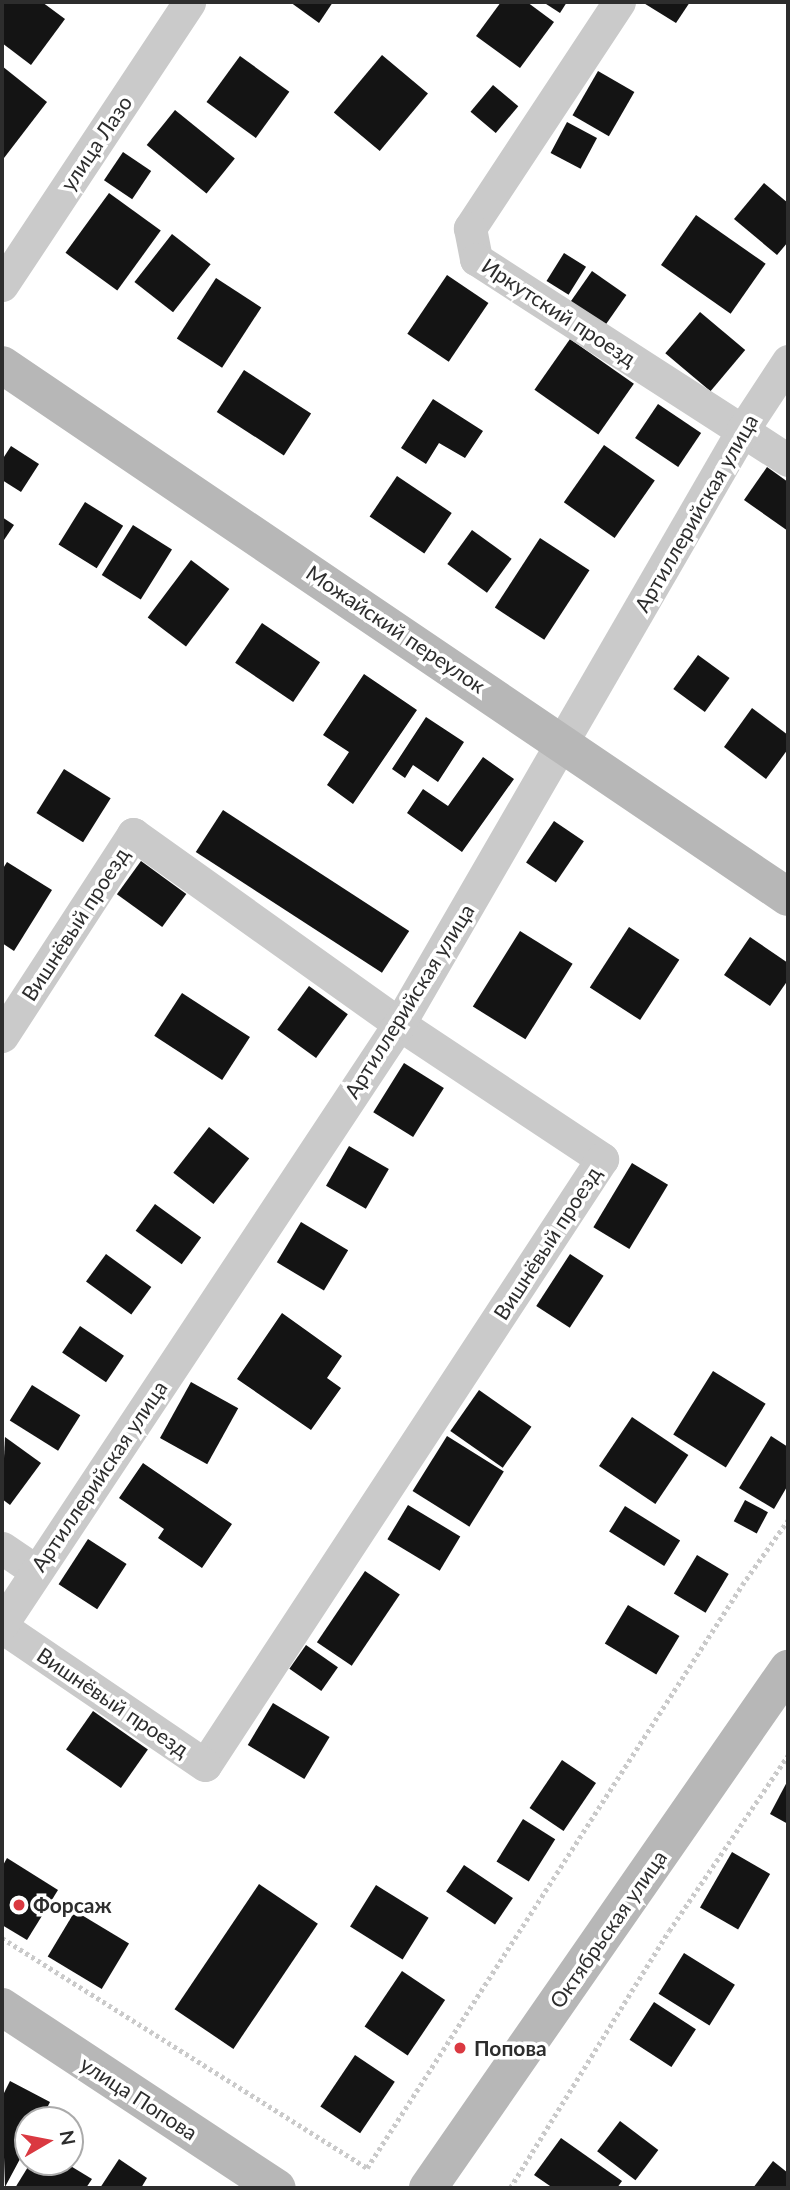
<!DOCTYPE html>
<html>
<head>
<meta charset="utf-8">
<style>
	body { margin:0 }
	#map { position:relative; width:790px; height:2190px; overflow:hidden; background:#fff; font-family:Lato,sans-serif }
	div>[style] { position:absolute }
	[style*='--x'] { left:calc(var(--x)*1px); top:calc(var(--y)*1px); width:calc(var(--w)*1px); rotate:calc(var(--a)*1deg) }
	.building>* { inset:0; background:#141414; transform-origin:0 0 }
	.path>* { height:4.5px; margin-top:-2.25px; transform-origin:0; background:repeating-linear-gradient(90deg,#cacaca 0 3.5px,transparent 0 7px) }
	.street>* { height:33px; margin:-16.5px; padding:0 16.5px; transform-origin:16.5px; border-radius:16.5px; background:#cacaca }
	.secondary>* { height:38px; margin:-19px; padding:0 19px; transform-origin:19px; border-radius:19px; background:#b7b7b7 }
	.dots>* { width:19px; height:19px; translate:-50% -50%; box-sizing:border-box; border:4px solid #fff; border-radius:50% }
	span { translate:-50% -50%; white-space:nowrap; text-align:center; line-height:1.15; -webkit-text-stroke:7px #fff; paint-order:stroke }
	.street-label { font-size:21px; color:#2d2d2d }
	.poi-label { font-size:21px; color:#2d2d2d; font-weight:700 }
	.left { translate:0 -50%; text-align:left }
	.frame { position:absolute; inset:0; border:4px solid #2d2d2d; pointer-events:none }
	.north { position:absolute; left:14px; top:2106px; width:70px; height:70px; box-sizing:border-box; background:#fff; border:2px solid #ababab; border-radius:50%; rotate:80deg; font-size:19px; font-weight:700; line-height:28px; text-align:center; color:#2d2d2d }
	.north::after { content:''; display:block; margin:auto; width:24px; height:32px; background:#da3941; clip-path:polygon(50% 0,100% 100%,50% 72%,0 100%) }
</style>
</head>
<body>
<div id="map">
	<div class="building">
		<div style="clip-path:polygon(2px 2px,42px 2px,65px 19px,31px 65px,2px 43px)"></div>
		<div style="clip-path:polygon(290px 2px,333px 2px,319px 23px)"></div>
		<div style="clip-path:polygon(501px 2px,527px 2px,554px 22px,520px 68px,476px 36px)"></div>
		<div style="clip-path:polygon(543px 2px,567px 2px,560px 13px)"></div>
		<div style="clip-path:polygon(642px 2px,690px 2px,676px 23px)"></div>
		<div style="left:382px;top:55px;width:60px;height:75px;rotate:40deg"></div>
		<div style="left:240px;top:56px;width:61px;height:57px;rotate:36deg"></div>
		<div style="clip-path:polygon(2px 66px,47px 102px,4px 158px,2px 157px)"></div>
		<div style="left:598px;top:71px;width:42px;height:51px;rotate:30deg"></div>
		<div style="left:493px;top:85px;width:33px;height:35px;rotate:40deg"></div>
		<div style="left:175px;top:110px;width:77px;height:45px;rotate:39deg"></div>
		<div style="left:567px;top:122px;width:34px;height:35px;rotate:28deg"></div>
		<div style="left:123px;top:152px;width:34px;height:34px;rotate:34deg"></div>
		<div style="clip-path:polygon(764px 183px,788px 203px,788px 242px,777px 255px,734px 219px)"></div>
		<div style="left:109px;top:193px;width:64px;height:74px;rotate:36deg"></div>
		<div style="left:696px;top:215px;width:85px;height:61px;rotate:35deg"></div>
		<div style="left:172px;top:234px;width:49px;height:61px;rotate:38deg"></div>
		<div style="left:564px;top:253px;width:26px;height:33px;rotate:32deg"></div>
		<div style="left:592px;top:271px;width:42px;height:39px;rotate:35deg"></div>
		<div style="left:447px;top:275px;width:50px;height:71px;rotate:34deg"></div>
		<div style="left:216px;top:278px;width:54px;height:72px;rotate:33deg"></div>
		<div style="left:700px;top:312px;width:59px;height:54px;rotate:40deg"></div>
		<div style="left:570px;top:339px;width:78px;height:62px;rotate:35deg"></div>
		<div style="left:244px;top:370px;width:80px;height:50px;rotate:33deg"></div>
		<div style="clip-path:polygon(433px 399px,483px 431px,465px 458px,439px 443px,426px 464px,401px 448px)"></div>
		<div style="left:658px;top:404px;width:52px;height:41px;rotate:34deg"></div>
		<div style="left:604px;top:445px;width:62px;height:70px;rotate:35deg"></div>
		<div style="clip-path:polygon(11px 446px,39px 464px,21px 492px,2px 480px,2px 460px)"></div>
		<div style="clip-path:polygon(767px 467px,788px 482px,788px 531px,744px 500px)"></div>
		<div style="left:397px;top:476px;width:66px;height:49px;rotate:34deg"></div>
		<div style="left:85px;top:502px;width:45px;height:50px;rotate:32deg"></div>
		<div style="clip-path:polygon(2px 517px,14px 525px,2px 543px)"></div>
		<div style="left:133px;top:525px;width:46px;height:59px;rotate:32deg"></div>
		<div style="left:472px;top:530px;width:49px;height:42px;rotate:36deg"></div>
		<div style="left:540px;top:538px;width:59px;height:83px;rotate:33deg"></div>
		<div style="left:191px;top:560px;width:48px;height:72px;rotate:37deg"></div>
		<div style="left:262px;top:623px;width:70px;height:48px;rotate:34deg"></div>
		<div style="left:698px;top:655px;width:39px;height:42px;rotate:36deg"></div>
		<div style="clip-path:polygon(364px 674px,417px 710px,353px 804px,327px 785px,349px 752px,323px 735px)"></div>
		<div style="clip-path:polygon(752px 708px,788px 735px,788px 749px,766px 779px,724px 747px)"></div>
		<div style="clip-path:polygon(426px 717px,464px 742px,438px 782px,413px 765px,405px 778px,392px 769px)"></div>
		<div style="clip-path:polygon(483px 757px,514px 779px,462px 852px,407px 813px,423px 789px,448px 806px)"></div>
		<div style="left:64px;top:769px;width:55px;height:52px;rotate:32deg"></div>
		<div style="left:223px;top:810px;width:222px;height:50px;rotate:33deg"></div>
		<div style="left:554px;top:821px;width:36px;height:50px;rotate:34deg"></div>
		<div style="left:141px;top:861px;width:56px;height:41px;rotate:36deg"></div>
		<div style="clip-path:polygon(7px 862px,52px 890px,14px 951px,2px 943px,2px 870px)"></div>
		<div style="left:629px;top:927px;width:60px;height:72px;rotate:33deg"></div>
		<div style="left:520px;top:931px;width:62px;height:89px;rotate:32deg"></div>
		<div style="clip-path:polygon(750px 937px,788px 963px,788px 980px,770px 1006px,724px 975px)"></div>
		<div style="left:309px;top:986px;width:48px;height:54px;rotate:36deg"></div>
		<div style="left:182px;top:993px;width:81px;height:51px;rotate:33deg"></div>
		<div style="left:404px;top:1063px;width:47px;height:58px;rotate:32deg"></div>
		<div style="left:209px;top:1127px;width:51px;height:58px;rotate:38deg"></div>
		<div style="left:349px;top:1146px;width:46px;height:46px;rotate:30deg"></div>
		<div style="left:632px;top:1163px;width:42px;height:75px;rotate:31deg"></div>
		<div style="left:155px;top:1204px;width:57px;height:33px;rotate:36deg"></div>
		<div style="left:301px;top:1222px;width:55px;height:47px;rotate:31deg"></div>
		<div style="left:106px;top:1254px;width:56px;height:34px;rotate:36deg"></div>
		<div style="left:570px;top:1254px;width:40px;height:62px;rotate:33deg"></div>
		<div style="clip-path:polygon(282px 1313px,342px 1356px,327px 1378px,341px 1388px,311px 1430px,237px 1379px)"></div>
		<div style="left:80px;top:1326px;width:53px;height:32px;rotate:34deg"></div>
		<div style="left:713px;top:1371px;width:62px;height:75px;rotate:32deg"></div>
		<div style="left:191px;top:1382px;width:54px;height:64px;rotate:29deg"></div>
		<div style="left:32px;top:1385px;width:57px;height:42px;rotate:32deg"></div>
		<div style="left:479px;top:1390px;width:64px;height:50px;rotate:35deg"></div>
		<div style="left:632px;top:1417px;width:68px;height:59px;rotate:34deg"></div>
		<div style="left:447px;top:1436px;width:67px;height:65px;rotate:32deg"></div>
		<div style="clip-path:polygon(771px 1436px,788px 1447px,788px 1485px,774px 1509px,739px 1488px)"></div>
		<div style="clip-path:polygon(5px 1437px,41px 1463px,10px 1505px,2px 1499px)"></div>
		<div style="clip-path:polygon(143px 1463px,232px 1524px,202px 1568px,158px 1538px,164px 1529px,119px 1498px)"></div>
		<div style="left:745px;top:1500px;width:26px;height:24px;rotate:28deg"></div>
		<div style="left:408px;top:1505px;width:61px;height:40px;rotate:31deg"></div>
		<div style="left:625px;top:1506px;width:65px;height:30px;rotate:32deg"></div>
		<div style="left:88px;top:1539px;width:46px;height:54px;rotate:33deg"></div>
		<div style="left:697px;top:1555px;width:37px;height:45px;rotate:31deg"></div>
		<div style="left:365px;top:1571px;width:42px;height:86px;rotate:34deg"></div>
		<div style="left:628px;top:1605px;width:60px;height:45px;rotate:31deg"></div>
		<div style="left:306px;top:1645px;width:39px;height:29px;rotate:35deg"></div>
		<div style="left:273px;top:1703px;width:66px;height:49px;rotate:31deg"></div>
		<div style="left:93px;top:1711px;width:67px;height:47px;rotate:35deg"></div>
		<div style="left:562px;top:1760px;width:41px;height:58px;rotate:34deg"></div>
		<div style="clip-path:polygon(788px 1780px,788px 1824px,770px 1814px)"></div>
		<div style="left:523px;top:1819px;width:38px;height:50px;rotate:32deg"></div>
		<div style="left:732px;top:1852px;width:44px;height:64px;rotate:30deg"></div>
		<div style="clip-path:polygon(7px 1858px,58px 1890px,27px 1940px,2px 1925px,2px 1867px)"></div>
		<div style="left:464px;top:1865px;width:59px;height:32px;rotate:34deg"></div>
		<div style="left:259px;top:1884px;width:71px;height:151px;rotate:34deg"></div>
		<div style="left:376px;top:1885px;width:62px;height:49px;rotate:32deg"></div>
		<div style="left:75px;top:1911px;width:63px;height:53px;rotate:31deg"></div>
		<div style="left:684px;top:1953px;width:60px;height:48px;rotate:32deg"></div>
		<div style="left:402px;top:1971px;width:52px;height:67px;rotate:34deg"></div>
		<div style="left:654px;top:2002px;width:50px;height:45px;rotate:33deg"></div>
		<div style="left:355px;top:2055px;width:48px;height:62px;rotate:34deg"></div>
		<div style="clip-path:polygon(10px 2081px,50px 2102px,41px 2120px,28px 2120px,28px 2144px,5px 2187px,2px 2097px)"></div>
		<div style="left:620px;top:2121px;width:48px;height:38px;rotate:37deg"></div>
		<div style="clip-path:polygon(561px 2138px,622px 2181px,617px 2188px,553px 2188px,534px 2175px)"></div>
		<div style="clip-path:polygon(119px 2159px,147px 2178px,141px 2188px,100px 2188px)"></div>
		<div style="clip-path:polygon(773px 2161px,788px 2173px,788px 2188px,753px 2188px)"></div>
		<div style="clip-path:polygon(31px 2162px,64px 2162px,92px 2179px,86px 2188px,15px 2188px)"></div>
	</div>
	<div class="path">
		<div style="--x:2;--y:1938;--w:431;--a:32.2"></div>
		<div style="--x:367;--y:2168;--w:693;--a:-57.25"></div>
		<div style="--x:742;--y:1585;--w:80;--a:-54.7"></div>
		<div style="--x:510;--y:2188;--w:302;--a:-58.3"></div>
		<div style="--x:669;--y:1931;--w:212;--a:-55.9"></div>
	</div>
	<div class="street">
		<div style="--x:619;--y:2;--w:271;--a:123.4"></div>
		<div style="--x:470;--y:228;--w:32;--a:79"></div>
		<div style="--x:476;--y:259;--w:371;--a:32.8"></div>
		<div style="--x:2;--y:285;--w:339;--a:-56.5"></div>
		<div style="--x:2;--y:1036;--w:241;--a:-57"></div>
		<div style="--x:133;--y:834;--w:327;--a:35.5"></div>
		<div style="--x:399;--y:1024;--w:244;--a:33.6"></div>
		<div style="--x:602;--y:1159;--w:724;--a:123.23"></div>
		<div style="--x:205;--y:1765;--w:245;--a:-145.8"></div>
		<div style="--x:2;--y:1548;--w:41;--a:34.1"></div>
		<div style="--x:2;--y:1624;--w:719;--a:-56.51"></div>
		<div style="--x:399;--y:1024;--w:685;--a:-59.95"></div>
		<div style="--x:742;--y:431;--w:84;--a:-56.7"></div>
	</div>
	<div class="secondary">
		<div style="--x:2;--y:365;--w:949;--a:34.09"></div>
		<div style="--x:2;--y:2007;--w:329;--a:33.4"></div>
		<div style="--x:428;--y:2188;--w:632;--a:-55.25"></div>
	</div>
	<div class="dots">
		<div style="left:19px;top:1905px;background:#da3941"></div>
		<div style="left:460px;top:2048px;background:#da3941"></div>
	</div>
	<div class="street-label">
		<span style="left:96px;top:143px;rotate:-56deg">улица Лазо</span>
		<span style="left:559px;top:312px;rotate:33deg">Иркутский проезд</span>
		<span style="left:696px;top:513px;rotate:-60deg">Артиллерийская улица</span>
		<span style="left:396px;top:629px;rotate:34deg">Можайский переулок</span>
		<span style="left:75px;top:924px;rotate:-57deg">Вишнёвый проезд</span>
		<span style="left:409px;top:1001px;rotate:-58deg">Артиллерийская улица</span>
		<span style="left:547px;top:1243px;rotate:-57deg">Вишнёвый проезд</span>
		<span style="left:99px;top:1476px;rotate:-56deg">Артиллерийская улица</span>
		<span style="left:113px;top:1702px;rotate:34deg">Вишнёвый проезд</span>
		<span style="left:608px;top:1929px;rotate:-55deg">Октябрьская улица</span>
		<span style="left:139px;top:2098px;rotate:33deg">улица Попова</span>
	</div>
	<div class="poi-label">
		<span class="left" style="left:33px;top:1905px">Форсаж</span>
		<span class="left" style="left:474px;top:2048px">Попова</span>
	</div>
	<div class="frame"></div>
	<div class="north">N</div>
</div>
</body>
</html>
